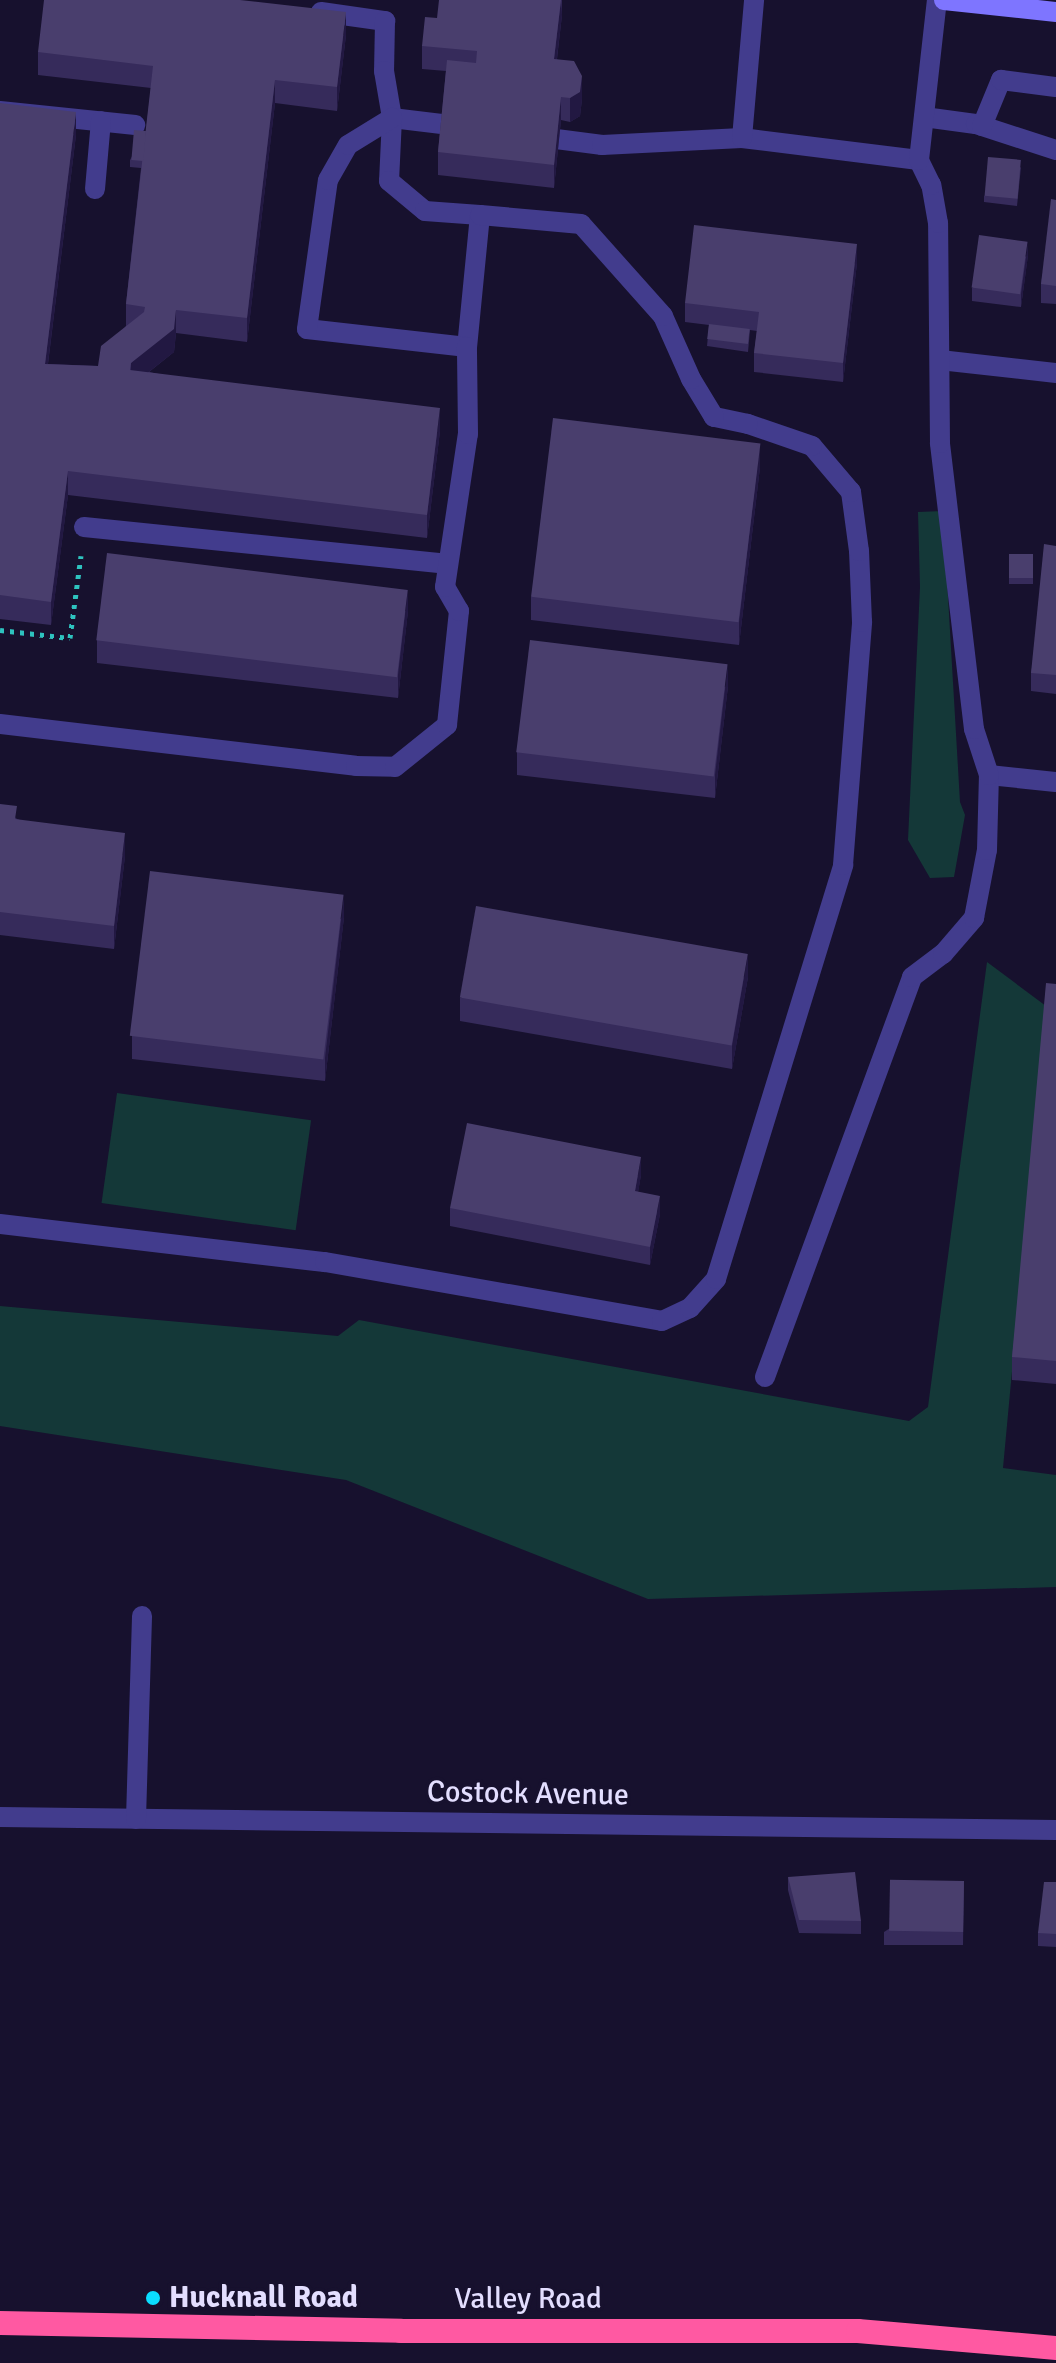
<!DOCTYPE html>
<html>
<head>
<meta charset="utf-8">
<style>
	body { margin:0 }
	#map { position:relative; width:1056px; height:2363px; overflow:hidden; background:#17112e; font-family:Signika,sans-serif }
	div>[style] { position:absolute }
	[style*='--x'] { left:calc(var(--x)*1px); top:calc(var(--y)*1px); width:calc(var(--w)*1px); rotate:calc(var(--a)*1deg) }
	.green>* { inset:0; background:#143838; transform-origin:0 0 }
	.path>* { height:5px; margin-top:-2.5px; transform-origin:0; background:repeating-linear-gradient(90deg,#2ec3bf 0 4px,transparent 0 10px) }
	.lane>* { height:20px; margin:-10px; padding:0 10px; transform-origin:10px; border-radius:10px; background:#423c8d }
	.street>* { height:20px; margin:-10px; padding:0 10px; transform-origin:10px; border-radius:10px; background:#423c8d }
	.secondary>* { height:20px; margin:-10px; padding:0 10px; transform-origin:10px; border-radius:10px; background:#7e75ff }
	.highway>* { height:24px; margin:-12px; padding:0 12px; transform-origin:12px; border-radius:12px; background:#ff59a2 }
	.wall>* { inset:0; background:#362b5b; transform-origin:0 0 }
	.shaded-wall>* { inset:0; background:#221842 }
	.building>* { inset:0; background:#493e6d; transform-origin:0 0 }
	.dots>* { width:22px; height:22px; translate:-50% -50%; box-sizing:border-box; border:4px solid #17112e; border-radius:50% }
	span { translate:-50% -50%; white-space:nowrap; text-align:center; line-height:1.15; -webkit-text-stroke:7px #17112e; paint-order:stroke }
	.street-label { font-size:30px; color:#e3deff }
	.poi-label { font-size:30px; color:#e3deff; font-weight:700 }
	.left { translate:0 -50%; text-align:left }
</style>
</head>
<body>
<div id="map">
	<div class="green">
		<div style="clip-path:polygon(943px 511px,960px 802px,965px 815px,954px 877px,930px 878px,908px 840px,920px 587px,918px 512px)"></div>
		<div style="clip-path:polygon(987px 962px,1046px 1006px,1003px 1468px,1056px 1475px,1056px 1587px,648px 1599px,346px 1480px,0 1426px,0 1306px,338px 1336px,359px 1320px,909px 1421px,928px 1407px)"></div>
		<div style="left:117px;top:1093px;width:196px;height:111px;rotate:8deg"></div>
	</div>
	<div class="path">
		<div style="--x:0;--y:630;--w:70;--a:6.5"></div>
		<div style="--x:70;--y:638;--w:83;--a:-82.4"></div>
	</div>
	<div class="lane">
		<div style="--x:321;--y:12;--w:65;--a:8"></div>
		<div style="--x:385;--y:21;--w:50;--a:91.1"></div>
		<div style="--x:384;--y:71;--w:48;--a:80.3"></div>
		<div style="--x:392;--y:118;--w:75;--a:6.9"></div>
		<div style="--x:0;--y:111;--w:136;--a:5.9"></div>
		<div style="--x:924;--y:117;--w:52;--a:7.7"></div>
		<div style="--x:976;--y:124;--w:84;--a:18"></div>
		<div style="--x:392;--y:118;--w:63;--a:92.7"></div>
		<div style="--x:389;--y:181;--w:47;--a:39.8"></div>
		<div style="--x:425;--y:211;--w:55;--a:4.2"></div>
		<div style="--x:480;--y:215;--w:133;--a:95.6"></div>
		<div style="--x:467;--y:347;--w:161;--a:-173.6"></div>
		<div style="--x:307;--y:329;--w:150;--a:-82"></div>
		<div style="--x:328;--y:180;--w:40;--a:-60.3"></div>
		<div style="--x:348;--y:145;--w:52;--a:-31.5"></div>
		<div style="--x:982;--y:126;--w:50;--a:-67.6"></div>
		<div style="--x:1001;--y:80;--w:55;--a:7.3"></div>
		<div style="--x:533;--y:136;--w:70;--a:7.4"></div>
		<div style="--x:602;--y:145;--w:140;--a:-2.9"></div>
		<div style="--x:742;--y:138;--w:178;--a:7.1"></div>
		<div style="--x:742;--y:138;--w:139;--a:-85"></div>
		<div style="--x:95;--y:189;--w:68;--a:-85"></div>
		<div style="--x:940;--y:360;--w:117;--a:6.4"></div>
		<div style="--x:84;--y:527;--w:364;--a:5.8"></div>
		<div style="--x:0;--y:724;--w:358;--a:6.7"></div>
		<div style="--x:356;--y:766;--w:39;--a:1"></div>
		<div style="--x:395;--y:767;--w:67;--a:-38.9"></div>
		<div style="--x:447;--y:725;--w:115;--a:-84"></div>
		<div style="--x:459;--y:611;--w:28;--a:-120"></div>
		<div style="--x:445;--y:587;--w:155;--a:-81.5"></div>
		<div style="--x:468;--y:434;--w:87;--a:-90.7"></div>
		<div style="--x:989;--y:775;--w:67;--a:6"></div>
		<div style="--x:0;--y:1224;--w:327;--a:6.7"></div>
		<div style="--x:325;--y:1262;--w:342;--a:9.9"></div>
		<div style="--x:662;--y:1321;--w:31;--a:-25"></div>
		<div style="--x:690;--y:1308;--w:39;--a:-48"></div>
		<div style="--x:716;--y:1279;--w:433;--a:-72.9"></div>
		<div style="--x:843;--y:865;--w:244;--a:-85.5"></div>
		<div style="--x:862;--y:622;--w:71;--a:-92.4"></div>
		<div style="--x:859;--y:551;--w:60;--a:-97.7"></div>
		<div style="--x:851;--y:492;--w:60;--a:-130.3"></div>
		<div style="--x:812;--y:446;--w:68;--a:-161"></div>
		<div style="--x:748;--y:424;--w:35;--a:-168"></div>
		<div style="--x:714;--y:417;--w:44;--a:-121.2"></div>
		<div style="--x:691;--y:379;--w:69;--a:-114"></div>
		<div style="--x:663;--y:316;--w:123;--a:-131.7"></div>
		<div style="--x:581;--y:224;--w:101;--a:-174.9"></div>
		<div style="--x:765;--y:1377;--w:426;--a:-69.8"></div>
		<div style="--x:912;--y:977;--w:39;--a:-37"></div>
		<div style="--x:943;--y:954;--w:48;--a:-49.3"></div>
		<div style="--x:974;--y:918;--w:69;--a:-79.2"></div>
		<div style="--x:987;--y:850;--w:75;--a:-88.5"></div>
		<div style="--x:989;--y:775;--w:48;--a:-108.1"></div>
		<div style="--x:974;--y:729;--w:288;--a:-96.8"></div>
		<div style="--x:940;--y:443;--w:220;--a:-90.5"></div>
		<div style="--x:938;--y:223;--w:39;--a:-100"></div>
		<div style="--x:931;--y:185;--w:28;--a:-116"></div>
		<div style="--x:919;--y:160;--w:161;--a:-83.6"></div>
	</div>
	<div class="street">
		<div style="--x:0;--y:1817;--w:1056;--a:0.71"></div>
		<div style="--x:136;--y:1819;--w:203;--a:-88.3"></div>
	</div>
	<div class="secondary">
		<div style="--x:944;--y:0;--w:113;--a:6.1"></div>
	</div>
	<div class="highway">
		<div style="--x:0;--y:2323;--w:401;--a:1.1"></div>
		<div style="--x:401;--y:2331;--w:457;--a:0"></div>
		<div style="--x:858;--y:2331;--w:199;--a:4.9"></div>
	</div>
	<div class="wall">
		<div style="clip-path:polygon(562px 0,562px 15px,557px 59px,582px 99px,580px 116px,570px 122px,561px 120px,554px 188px,438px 175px,438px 152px,446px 71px,422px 69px,422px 46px,437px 18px)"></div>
		<div style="clip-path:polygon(346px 35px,337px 111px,275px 103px,247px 342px,176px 333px,174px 352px,149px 372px,440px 431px,427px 538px,68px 495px,51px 625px,0 619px,0 103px,76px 135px,48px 364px,98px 366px,126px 326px,126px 304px,141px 168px,130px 167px,130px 160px,146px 131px,151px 88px,38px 75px,38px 52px)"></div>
		<div style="clip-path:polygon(1021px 167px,1017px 206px,984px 202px,984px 196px)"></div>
		<div style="clip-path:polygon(1056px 200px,1056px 304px,1041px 303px,1041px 284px)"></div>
		<div style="clip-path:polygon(1028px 255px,1021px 307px,972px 301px,972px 288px)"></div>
		<div style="clip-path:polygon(857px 263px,843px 382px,754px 372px,754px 353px,757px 331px,750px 330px,748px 352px,707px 346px,709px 325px,685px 322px,685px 303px)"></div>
		<div style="clip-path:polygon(760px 467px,739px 645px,531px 620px,531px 597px)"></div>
		<div style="clip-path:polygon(1056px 546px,1056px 694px,1031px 691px,1031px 673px)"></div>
		<div style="left:1009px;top:554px;width:24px;height:30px"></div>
		<div style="clip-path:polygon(408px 611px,398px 698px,97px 663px,97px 640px)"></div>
		<div style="clip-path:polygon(728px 686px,715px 798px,517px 775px,517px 752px)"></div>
		<div style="clip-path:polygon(0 804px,17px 819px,125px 856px,114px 949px,0 935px)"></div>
		<div style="clip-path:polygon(344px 917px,325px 1081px,132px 1059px,132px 1036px)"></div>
		<div style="clip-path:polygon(748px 977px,732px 1069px,460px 1021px,460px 998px)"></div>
		<div style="clip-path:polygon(1056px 984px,1056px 1384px,1012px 1380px,1012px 1357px)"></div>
		<div style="clip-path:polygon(641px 1175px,638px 1192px,660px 1214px,650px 1265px,450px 1226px,450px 1208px)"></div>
		<div style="clip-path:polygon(788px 1877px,861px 1921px,861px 1934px,799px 1933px,788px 1890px)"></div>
		<div style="clip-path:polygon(964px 1881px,963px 1945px,884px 1945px,884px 1932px)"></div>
		<div style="clip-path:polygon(1056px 1882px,1056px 1947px,1038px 1946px,1038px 1933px)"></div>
	</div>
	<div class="shaded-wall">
		<div style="clip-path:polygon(561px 0,562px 15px,554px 82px,554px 59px)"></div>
		<div style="clip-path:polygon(346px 12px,346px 35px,337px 111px,337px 87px)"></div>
		<div style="clip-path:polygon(582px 76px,582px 99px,580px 116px,570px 122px,570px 98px)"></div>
		<div style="clip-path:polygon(275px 80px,275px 103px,247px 342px,247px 318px)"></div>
		<div style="clip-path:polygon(561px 97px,561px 120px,554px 188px,554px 165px)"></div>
		<div style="clip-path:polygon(76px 112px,76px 135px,45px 387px,45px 364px)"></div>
		<div style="clip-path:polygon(1028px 242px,1028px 255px,1021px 307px,1021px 294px)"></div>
		<div style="clip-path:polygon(857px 244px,857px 263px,843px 382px,843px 363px)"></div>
		<div style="clip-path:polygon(176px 310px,176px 333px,174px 352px,131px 386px,130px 393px,131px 363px)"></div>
		<div style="clip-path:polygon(440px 408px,440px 431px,427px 538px,427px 515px)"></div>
		<div style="clip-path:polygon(760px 443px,760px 467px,739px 645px,739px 622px)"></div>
		<div style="clip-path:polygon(68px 471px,68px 495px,51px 625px,51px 602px)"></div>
		<div style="clip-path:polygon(408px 588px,408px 611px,398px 698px,398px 675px)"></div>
		<div style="clip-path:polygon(728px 663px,728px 686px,715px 798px,715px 775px)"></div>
		<div style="clip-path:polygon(125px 833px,125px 856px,114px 949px,114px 926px)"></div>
		<div style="clip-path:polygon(344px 894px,344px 917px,325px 1081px,325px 1058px)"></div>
		<div style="clip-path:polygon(748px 954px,748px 977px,732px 1069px,732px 1046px)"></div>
		<div style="clip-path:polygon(641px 1157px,641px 1175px,635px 1210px,635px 1191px)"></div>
		<div style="clip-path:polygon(660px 1196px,660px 1214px,650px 1265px,650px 1247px)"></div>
	</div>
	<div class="building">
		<div style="clip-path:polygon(44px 0,240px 0,346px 12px,337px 87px,275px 80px,247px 318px,176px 310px,174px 329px,131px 363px,130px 370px,440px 408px,427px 515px,68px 471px,51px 602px,0 595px,0 103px,76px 112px,45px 364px,98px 366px,101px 346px,144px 312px,145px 307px,126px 304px,153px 66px,38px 52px)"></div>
		<div style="clip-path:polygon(439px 0,561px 0,554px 59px,574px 61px,582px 76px,580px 92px,570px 98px,561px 97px,554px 165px,438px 152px,447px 60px,476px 63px,477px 51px,422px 46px,425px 17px,437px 18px)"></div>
		<div style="left:134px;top:130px;width:12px;height:30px;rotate:5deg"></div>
		<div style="left:988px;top:157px;width:33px;height:39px;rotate:5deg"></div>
		<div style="clip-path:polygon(1051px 199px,1056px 200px,1056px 286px,1041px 284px)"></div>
		<div style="clip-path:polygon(694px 225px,857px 244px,843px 363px,754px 353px,759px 312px,685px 303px)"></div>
		<div style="left:979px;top:235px;width:49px;height:53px;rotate:8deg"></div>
		<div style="left:709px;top:324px;width:41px;height:15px;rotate:7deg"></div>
		<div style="left:553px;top:418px;width:209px;height:180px;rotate:7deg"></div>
		<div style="clip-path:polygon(1044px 544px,1056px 546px,1056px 675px,1031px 673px)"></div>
		<div style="left:107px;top:553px;width:303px;height:88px;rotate:7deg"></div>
		<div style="left:1009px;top:554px;width:24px;height:24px"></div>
		<div style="left:530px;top:640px;width:199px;height:113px;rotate:7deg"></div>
		<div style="clip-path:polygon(0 804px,17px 806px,15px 819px,125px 833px,114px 926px,0 912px)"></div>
		<div style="left:150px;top:871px;width:195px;height:166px;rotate:7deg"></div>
		<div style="left:476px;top:906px;width:276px;height:93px;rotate:10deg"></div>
		<div style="clip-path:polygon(1046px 983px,1056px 984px,1056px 1361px,1012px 1357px)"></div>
		<div style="clip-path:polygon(467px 1123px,641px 1157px,635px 1191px,660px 1196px,650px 1247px,450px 1208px)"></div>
		<div style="clip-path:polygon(855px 1872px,861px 1921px,799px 1920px,788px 1877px)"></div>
		<div style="left:964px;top:1881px;width:51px;height:74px;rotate:91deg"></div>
		<div style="clip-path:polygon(1044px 1882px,1056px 1882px,1056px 1934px,1038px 1933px)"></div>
	</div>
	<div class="dots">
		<div style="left:153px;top:2298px;background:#0addff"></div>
	</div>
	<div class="street-label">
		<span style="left:528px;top:1794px;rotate:1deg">Costock Avenue</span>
		<span style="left:528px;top:2299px">Valley Road</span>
	</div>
	<div class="poi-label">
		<span class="left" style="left:169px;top:2298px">Hucknall Road</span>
	</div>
</div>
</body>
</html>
